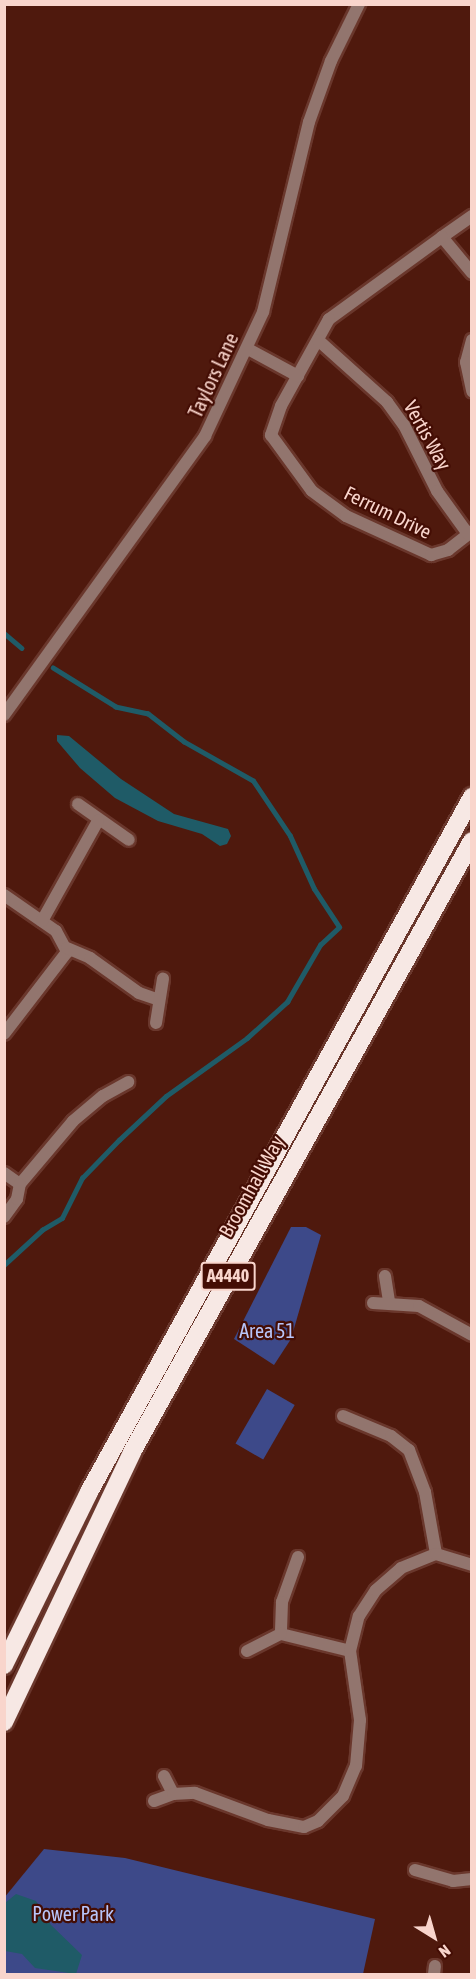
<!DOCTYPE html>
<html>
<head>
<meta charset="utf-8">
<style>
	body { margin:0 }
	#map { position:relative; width:476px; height:1979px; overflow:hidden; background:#4f190d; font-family:"Asap Condensed",sans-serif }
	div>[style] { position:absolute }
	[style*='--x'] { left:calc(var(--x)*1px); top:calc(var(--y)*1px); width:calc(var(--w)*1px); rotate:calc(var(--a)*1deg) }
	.green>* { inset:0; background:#3d4989; transform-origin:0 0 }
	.water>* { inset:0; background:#1f5b67 }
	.stream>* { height:4.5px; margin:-2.25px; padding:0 2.25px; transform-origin:2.25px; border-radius:2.25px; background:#1f5b67 }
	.roads { filter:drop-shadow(2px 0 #6a372c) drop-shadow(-2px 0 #6a372c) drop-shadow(0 2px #6a372c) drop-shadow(0 -2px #6a372c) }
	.street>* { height:12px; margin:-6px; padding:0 6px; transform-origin:6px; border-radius:6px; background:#92756e }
	.highway>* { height:18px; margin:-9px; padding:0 9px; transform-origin:9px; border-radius:9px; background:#f7e8e4 }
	span { translate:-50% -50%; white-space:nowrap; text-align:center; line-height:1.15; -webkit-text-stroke:4.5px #440d04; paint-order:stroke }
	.shield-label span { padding:2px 4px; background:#440d04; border:2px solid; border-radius:4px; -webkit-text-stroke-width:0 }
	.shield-label { font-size:18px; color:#f9d5cc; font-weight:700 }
	.street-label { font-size:20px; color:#f9d5cc }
	.park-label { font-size:20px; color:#b8c5fa }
	.frame { position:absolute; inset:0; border:6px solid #f9d5cc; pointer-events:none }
	.north { position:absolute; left:404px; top:1907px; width:60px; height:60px; -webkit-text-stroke:4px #440d04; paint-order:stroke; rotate:143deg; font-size:16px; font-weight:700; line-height:24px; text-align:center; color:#f9d5cc }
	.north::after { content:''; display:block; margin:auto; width:21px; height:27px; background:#f9d5cc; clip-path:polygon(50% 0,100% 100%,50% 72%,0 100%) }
</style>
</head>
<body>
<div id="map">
	<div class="green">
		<div style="clip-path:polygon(291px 1227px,306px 1227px,321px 1235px,291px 1339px,274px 1365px,234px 1339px)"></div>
		<div style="left:267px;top:1389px;width:32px;height:63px;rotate:30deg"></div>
		<div style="clip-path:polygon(44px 1849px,125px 1858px,375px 1919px,363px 1974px,5px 1974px,4px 1898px)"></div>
	</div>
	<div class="water">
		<div style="clip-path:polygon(57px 735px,69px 736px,121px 779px,174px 814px,228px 829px,231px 836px,227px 844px,220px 846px,202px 834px,158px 821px,115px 798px,80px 768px,57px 741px)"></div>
		<div style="clip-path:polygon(16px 1894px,36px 1901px,51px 1925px,82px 1955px,76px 1974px,35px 1968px,22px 1954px,5px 1951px,5px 1903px)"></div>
	</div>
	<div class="stream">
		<div style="--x:4;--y:633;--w:23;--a:40"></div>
		<div style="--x:4;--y:1265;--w:52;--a:-42.6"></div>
		<div style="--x:42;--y:1230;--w:23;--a:-31"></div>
		<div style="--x:62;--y:1218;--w:45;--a:-63.4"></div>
		<div style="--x:82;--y:1178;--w:53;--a:-45.8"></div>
		<div style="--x:119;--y:1140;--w:64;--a:-43.1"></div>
		<div style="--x:166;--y:1096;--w:100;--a:-35.6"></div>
		<div style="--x:247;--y:1038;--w:54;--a:-42"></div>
		<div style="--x:287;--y:1002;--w:66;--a:-59.9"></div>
		<div style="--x:320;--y:945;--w:26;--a:-43"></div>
		<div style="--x:339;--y:927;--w:45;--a:-123.3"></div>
		<div style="--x:314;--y:889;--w:58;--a:-114.4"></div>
		<div style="--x:290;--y:836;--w:66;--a:-123.9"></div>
		<div style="--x:253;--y:781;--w:79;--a:-150.5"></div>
		<div style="--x:184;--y:742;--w:46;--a:-142.1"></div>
		<div style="--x:148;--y:714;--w:33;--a:-168"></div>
		<div style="--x:116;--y:707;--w:74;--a:-148.2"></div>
	</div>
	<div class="roads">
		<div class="street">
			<div style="--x:442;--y:237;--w:37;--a:-35"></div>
			<div style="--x:472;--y:273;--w:47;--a:-129.8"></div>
			<div style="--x:442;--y:237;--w:140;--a:144"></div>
			<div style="--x:329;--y:319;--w:99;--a:118.9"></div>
			<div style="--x:281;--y:406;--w:31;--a:109"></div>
			<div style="--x:271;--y:435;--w:69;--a:53.8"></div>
			<div style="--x:312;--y:491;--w:42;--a:36.3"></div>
			<div style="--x:346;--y:516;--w:94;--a:24.6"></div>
			<div style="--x:431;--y:555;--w:18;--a:-16"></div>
			<div style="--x:448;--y:550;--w:31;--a:-38"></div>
			<div style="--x:318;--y:340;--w:93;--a:41.9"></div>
			<div style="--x:387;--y:402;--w:29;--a:54"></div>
			<div style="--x:404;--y:425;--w:74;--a:63.4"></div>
			<div style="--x:437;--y:491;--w:53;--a:54.2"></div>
			<div style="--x:472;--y:340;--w:23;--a:105"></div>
			<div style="--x:466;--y:362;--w:30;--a:78"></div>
			<div style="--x:248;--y:349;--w:57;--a:28.4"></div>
			<div style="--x:4;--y:715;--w:344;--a:-54.2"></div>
			<div style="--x:205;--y:436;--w:137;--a:-64.9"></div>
			<div style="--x:263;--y:312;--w:195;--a:-76.4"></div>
			<div style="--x:309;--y:122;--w:65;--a:-70.2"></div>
			<div style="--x:331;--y:61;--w:64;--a:-63.8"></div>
			<div style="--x:78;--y:804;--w:62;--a:35.2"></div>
			<div style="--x:4;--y:895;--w:63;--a:34.7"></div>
			<div style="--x:56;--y:931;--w:24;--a:62"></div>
			<div style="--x:67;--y:952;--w:103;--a:127.5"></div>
			<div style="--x:42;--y:921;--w:115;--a:-60.8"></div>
			<div style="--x:67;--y:948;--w:25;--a:23"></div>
			<div style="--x:90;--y:958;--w:60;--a:35.5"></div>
			<div style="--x:139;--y:993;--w:21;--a:19"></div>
			<div style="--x:156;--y:1023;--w:45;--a:-81"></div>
			<div style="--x:4;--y:1173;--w:19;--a:35"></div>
			<div style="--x:20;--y:1184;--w:82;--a:-49.9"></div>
			<div style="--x:73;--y:1121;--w:39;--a:-40"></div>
			<div style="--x:103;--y:1096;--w:29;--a:-29"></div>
			<div style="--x:4;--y:1217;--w:22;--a:-54"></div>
			<div style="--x:17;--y:1199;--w:15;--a:-79"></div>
			<div style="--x:385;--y:1276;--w:26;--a:81"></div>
			<div style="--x:373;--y:1303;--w:46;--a:3.7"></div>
			<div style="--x:419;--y:1306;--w:60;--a:28.7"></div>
			<div style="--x:343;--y:1416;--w:52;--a:22.6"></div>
			<div style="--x:391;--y:1436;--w:23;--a:38"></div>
			<div style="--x:409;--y:1450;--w:45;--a:69.1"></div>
			<div style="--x:425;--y:1492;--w:63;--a:79.9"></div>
			<div style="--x:298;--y:1557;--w:48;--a:109.6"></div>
			<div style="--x:282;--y:1602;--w:32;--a:92"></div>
			<div style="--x:281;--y:1634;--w:71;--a:13.8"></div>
			<div style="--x:247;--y:1651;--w:38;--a:-27"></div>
			<div style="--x:164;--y:1776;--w:20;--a:63"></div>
			<div style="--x:154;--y:1801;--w:20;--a:-20"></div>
			<div style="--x:173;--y:1794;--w:22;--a:-3"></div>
			<div style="--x:195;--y:1793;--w:78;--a:20.3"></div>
			<div style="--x:268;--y:1820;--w:37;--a:11"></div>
			<div style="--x:304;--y:1827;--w:15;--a:-23"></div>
			<div style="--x:318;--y:1821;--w:35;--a:-45"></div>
			<div style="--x:343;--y:1796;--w:33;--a:-67"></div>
			<div style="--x:356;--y:1766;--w:46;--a:-85"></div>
			<div style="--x:360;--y:1720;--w:70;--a:-98.2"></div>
			<div style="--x:350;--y:1651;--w:36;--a:-76"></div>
			<div style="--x:359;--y:1616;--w:31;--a:-57"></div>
			<div style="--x:376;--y:1590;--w:33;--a:-41"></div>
			<div style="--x:401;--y:1568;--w:38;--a:-22"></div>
			<div style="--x:436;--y:1554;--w:38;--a:17"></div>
			<div style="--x:415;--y:1870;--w:40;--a:16"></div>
			<div style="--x:453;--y:1881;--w:19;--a:-6"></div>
			<div style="--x:434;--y:1974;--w:8;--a:-83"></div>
		</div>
		<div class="highway">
			<div style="--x:4;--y:1665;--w:193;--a:-63.8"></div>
			<div style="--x:89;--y:1492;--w:794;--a:-61.14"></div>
			<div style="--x:4;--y:1722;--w:299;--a:-64.6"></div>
			<div style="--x:132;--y:1452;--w:699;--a:-60.91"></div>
		</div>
	</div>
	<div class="shield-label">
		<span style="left:228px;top:1276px">A4440</span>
	</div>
	<div class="street-label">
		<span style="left:213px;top:375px;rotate:-65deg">Taylors Lane</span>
		<span style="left:428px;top:435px;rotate:61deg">Vertis Way</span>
		<span style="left:388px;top:512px;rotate:26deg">Ferrum Drive</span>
		<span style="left:251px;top:1186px;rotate:-61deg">Broomhall Way</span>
	</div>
	<div class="park-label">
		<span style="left:267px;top:1330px">Area 51</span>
		<span style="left:73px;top:1913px">Power Park</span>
	</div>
	<div class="frame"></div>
	<div class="north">N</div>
</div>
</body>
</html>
